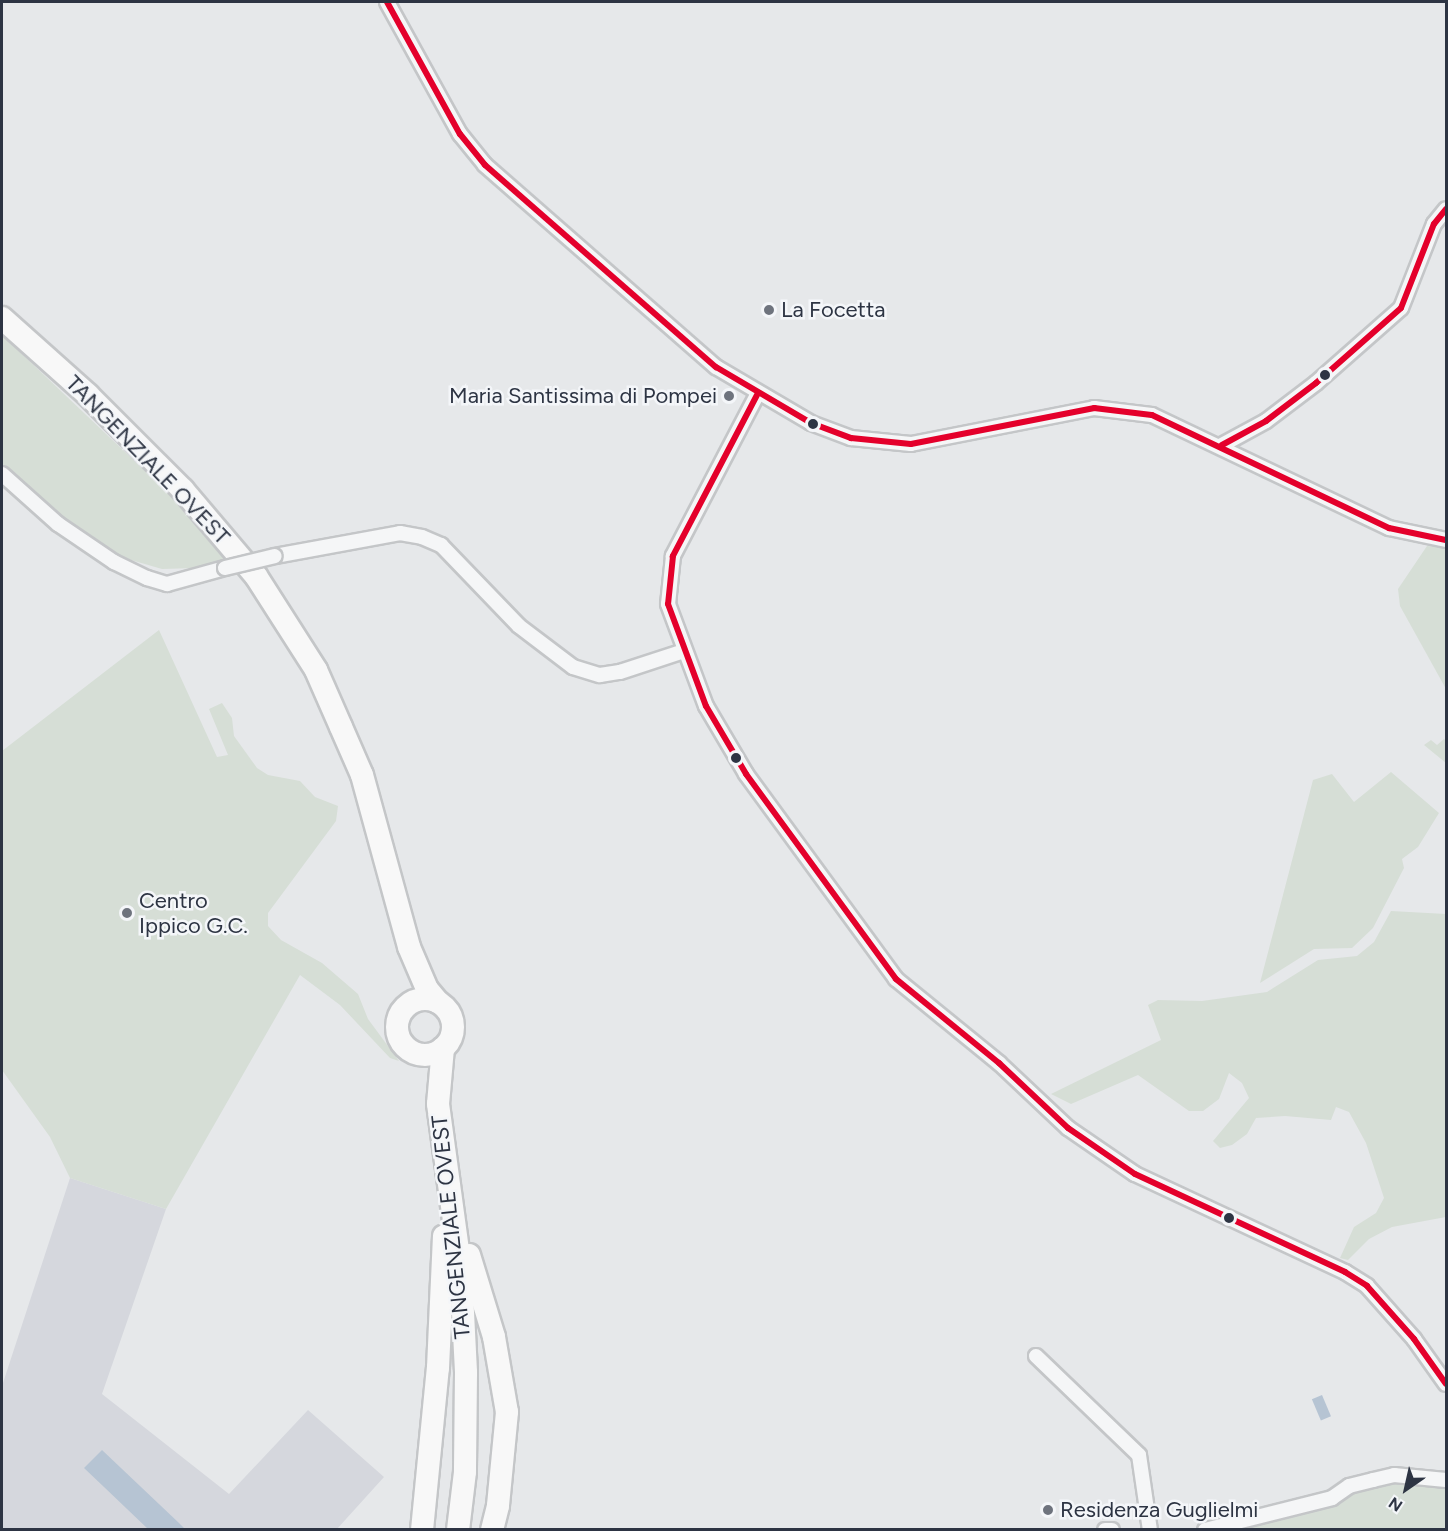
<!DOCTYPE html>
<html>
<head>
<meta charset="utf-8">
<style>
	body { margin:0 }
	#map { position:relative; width:1448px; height:1531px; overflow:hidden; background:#e6e8ea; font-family:Figtree,sans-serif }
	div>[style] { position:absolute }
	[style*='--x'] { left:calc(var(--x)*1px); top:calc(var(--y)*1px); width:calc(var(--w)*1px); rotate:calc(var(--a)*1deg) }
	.built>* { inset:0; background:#d5d7dd }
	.green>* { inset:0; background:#d6ded6 }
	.water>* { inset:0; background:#b6c4d3; transform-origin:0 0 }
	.roads { filter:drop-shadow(2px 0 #c4c6c8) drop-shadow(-2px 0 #c4c6c8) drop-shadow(0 2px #c4c6c8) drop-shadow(0 -2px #c4c6c8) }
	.street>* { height:14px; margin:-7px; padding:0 7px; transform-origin:7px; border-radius:7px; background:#f5f6f7 }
	.primary>* { height:22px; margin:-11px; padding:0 11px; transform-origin:11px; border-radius:11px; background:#f8f8f8 }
	.primary>.ring { margin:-11px; padding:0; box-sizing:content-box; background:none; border:22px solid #f8f8f8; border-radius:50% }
	.bridges { filter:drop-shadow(2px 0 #c4c6c8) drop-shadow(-2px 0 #c4c6c8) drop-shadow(0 2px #c4c6c8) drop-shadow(0 -2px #c4c6c8) }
	.street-bridge>* { height:14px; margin:-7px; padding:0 7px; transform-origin:7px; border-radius:7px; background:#f5f6f7 }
	.bus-1>* { height:6px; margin:-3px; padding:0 3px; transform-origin:3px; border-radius:3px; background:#e4002b }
	.dots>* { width:16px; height:16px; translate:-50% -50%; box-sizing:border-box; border:3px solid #f4f6f9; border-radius:50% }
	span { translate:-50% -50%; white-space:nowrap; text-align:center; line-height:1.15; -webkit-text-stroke:5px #f4f6f9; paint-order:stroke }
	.poi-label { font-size:22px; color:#2d3443 }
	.left { translate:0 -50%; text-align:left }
	.right { translate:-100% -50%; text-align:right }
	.street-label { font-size:22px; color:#2d3443 }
	.frame { position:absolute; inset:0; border:3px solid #2d3443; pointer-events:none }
	.north { position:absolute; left:1376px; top:1459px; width:60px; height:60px; -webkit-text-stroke:4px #f4f6f9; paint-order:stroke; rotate:214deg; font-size:16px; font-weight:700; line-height:24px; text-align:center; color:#2d3443 }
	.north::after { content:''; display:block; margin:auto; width:21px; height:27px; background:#2d3443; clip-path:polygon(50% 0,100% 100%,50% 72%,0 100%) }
</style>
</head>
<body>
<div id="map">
	<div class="built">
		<div style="clip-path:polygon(70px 1178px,166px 1209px,102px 1394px,229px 1494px,308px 1410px,384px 1477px,337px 1529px,2px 1530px,2px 1386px)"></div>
	</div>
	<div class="green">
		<div style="clip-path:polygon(2px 335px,165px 490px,225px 560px,195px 568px,162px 569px,131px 560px,96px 544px,51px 512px,2px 467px)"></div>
		<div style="clip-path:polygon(1427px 546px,1446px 547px,1446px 689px,1400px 606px,1398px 589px)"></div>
		<div style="clip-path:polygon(159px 630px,217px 757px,228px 755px,209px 709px,222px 703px,232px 718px,234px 736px,257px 768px,268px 775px,300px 781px,315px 797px,338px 806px,336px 821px,268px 913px,268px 926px,281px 940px,322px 963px,358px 994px,368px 1019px,399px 1061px,390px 1058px,340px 1005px,300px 975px,166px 1209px,70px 1178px,50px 1137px,2px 1070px,2px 751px)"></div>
		<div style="clip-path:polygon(1444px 739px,1446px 741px,1446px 763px,1424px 745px,1431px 740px,1437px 745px)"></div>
		<div style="clip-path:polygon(1391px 772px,1439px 813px,1418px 847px,1402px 859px,1404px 868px,1373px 928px,1352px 948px,1314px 949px,1260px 983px,1313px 780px,1332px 774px,1354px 802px)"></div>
		<div style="clip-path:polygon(1391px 911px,1446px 914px,1446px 1217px,1392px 1227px,1369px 1239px,1348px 1260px,1340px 1258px,1354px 1227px,1376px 1213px,1384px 1198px,1366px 1143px,1349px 1112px,1336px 1107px,1331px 1120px,1285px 1116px,1256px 1118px,1247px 1134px,1232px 1145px,1220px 1148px,1213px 1141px,1249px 1098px,1242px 1083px,1229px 1073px,1219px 1099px,1203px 1111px,1189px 1111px,1138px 1075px,1071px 1104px,1051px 1094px,1161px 1040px,1148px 1005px,1158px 1000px,1202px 1001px,1267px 992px,1318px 960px,1357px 956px,1374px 942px)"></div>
		<div style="clip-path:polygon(1394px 1481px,1446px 1486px,1446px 1529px,1236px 1530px,1317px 1511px,1374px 1483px)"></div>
	</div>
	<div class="water">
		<div style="left:1322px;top:1395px;width:23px;height:11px;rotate:67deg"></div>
		<div style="clip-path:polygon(102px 1450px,179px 1523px,185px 1529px,148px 1529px,104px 1487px,84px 1468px)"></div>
	</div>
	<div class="roads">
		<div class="street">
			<div style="--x:387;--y:2;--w:151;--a:61.1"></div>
			<div style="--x:460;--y:134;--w:40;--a:51"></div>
			<div style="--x:485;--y:165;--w:307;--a:41.2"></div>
			<div style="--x:716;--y:367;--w:110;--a:30.5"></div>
			<div style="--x:811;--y:423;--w:43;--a:20.6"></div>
			<div style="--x:851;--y:438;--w:60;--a:5.7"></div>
			<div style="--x:911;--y:444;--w:187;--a:-11.1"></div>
			<div style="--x:1094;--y:408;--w:58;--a:6.9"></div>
			<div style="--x:1152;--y:415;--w:263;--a:25.5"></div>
			<div style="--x:1389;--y:528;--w:58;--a:11.9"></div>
			<div style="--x:757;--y:395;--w:182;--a:117.6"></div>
			<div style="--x:673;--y:556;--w:48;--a:95.9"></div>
			<div style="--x:668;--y:604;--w:109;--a:69.6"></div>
			<div style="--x:706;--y:706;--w:79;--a:59.5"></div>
			<div style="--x:746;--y:774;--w:254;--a:53.8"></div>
			<div style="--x:896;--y:979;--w:133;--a:39.2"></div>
			<div style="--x:999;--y:1063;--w:95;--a:43.3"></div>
			<div style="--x:1068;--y:1128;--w:81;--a:34.5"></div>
			<div style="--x:1135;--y:1174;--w:232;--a:25"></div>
			<div style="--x:1345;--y:1272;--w:26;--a:32"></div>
			<div style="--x:1367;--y:1286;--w:71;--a:48.4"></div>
			<div style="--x:1414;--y:1339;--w:55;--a:54.6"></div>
			<div style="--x:1222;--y:445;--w:50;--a:-28.6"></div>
			<div style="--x:1266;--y:421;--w:63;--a:-37.2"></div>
			<div style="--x:1316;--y:383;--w:113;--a:-41.4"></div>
			<div style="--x:1401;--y:308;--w:90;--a:-68.6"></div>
			<div style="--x:1434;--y:224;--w:19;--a:-51"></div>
			<div style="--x:2;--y:474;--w:75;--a:41.8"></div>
			<div style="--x:58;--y:524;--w:68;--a:34.2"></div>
			<div style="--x:114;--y:562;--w:37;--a:26"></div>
			<div style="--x:147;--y:578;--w:21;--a:17"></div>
			<div style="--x:167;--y:584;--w:60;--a:-15.4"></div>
			<div style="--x:275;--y:556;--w:127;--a:-10.4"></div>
			<div style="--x:400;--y:533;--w:22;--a:10"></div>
			<div style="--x:422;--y:537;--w:21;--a:23"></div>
			<div style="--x:441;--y:545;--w:112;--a:46.1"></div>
			<div style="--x:519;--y:626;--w:68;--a:37.2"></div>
			<div style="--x:573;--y:667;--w:28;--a:17"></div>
			<div style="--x:600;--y:675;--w:20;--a:-9"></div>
			<div style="--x:620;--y:672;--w:67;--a:-18.2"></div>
			<div style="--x:1036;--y:1356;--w:143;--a:43.9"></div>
			<div style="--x:1139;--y:1455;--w:76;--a:81.7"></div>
			<div style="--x:1105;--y:1530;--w:7;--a:0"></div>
			<div style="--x:1205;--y:1530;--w:131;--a:-14.1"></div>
			<div style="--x:1332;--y:1498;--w:21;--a:-35"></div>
			<div style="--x:1349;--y:1486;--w:25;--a:-14"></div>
			<div style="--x:1373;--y:1480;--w:22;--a:-13"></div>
			<div style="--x:1394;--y:1475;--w:52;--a:5.5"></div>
		</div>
		<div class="primary">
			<div style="--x:2;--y:318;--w:115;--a:41.8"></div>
			<div style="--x:88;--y:395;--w:134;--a:45"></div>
			<div style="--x:183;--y:490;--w:113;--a:49.7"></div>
			<div style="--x:256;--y:576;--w:112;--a:57.4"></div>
			<div style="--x:316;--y:670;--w:62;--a:66.3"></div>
			<div style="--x:341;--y:727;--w:52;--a:66.4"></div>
			<div style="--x:362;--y:775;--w:178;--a:74.7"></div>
			<div style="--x:409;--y:947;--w:46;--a:66.8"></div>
			<div style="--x:427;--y:989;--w:17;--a:50"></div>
			<div class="ring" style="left:397px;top:999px;width:34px;height:34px"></div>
			<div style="--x:443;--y:1048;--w:56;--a:95.1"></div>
			<div style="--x:438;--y:1104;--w:171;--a:82.2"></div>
			<div style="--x:461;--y:1273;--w:100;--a:87.1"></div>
			<div style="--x:466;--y:1373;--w:99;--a:90.6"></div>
			<div style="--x:465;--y:1472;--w:58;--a:96.9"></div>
			<div style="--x:469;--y:1255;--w:86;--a:73"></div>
			<div style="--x:494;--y:1337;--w:76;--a:80.2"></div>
			<div style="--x:507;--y:1412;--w:94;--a:95.5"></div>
			<div style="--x:498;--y:1506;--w:25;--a:104"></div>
			<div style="--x:422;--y:1530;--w:163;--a:-84.4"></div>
			<div style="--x:438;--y:1368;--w:132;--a:-87.4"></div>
		</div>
	</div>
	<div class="bridges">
		<div class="street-bridge">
			<div style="--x:225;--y:568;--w:51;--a:-13.5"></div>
		</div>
	</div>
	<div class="bus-1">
		<div style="--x:387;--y:2;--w:151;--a:61.1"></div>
		<div style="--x:460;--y:134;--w:40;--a:51"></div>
		<div style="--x:485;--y:165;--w:307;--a:41.2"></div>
		<div style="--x:716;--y:367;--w:110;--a:30.5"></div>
		<div style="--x:811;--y:423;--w:43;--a:20.6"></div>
		<div style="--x:851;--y:438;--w:60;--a:5.7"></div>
		<div style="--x:911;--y:444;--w:187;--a:-11.1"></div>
		<div style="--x:1094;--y:408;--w:58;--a:6.9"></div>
		<div style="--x:1152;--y:415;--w:263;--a:25.5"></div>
		<div style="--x:1389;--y:528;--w:58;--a:11.9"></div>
		<div style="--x:757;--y:395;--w:182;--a:117.6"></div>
		<div style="--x:673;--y:556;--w:48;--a:95.9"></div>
		<div style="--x:668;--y:604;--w:109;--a:69.6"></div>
		<div style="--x:706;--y:706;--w:79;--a:59.5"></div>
		<div style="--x:746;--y:774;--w:254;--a:53.8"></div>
		<div style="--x:896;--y:979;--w:133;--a:39.2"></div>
		<div style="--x:999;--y:1063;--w:95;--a:43.3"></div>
		<div style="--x:1068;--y:1128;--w:81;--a:34.5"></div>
		<div style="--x:1135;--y:1174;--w:232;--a:25"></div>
		<div style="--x:1345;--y:1272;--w:26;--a:32"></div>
		<div style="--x:1367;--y:1286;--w:71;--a:48.4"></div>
		<div style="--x:1414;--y:1339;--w:55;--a:54.6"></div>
		<div style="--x:1222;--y:445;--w:50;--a:-28.6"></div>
		<div style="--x:1266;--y:421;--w:63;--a:-37.2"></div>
		<div style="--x:1316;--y:383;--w:113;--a:-41.4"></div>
		<div style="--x:1401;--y:308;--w:90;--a:-68.6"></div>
		<div style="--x:1434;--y:224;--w:19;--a:-51"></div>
	</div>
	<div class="dots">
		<div style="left:769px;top:310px;background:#6e737d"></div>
		<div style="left:1325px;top:375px;background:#2d3443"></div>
		<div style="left:729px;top:396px;background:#6e737d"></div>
		<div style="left:813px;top:424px;background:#2d3443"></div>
		<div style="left:736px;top:758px;background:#2d3443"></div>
		<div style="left:127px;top:913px;background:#6e737d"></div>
		<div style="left:1229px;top:1218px;background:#2d3443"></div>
		<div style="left:1048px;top:1510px;background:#6e737d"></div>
	</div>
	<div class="poi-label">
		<span class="left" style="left:781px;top:310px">La Focetta</span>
		<span class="right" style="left:717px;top:396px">Maria Santissima di Pompei</span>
		<span class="left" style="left:139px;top:913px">Centro<br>Ippico G.C.</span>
		<span class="left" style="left:1060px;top:1510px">Residenza Guglielmi</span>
	</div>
	<div class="street-label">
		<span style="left:148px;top:460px;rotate:46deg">TANGENZIALE OVEST</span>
		<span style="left:451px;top:1227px;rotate:-96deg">TANGENZIALE OVEST</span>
	</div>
	<div class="frame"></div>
	<div class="north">N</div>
</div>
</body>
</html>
